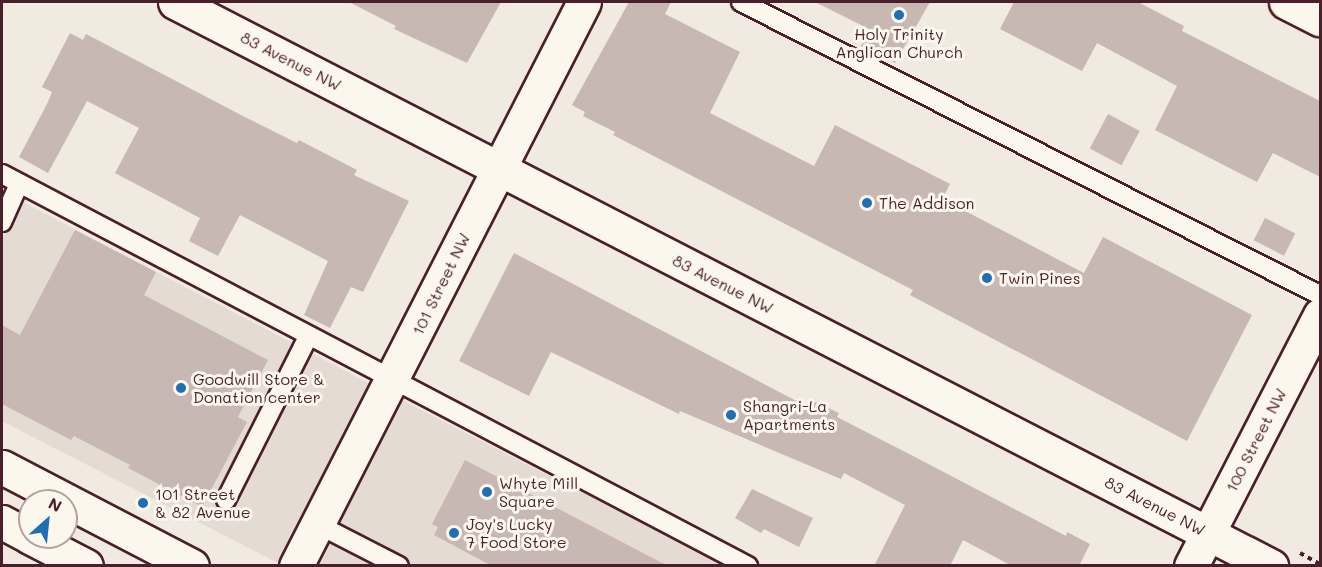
<!DOCTYPE html>
<html>
<head>
<meta charset="utf-8">
<style>
	body { margin:0 }
	#map { position:relative; width:1322px; height:567px; overflow:hidden; background:#f0eae0; font-family:Mali,sans-serif }
	div>[style] { position:absolute }
	[style*='--x'] { left:calc(var(--x)*1px); top:calc(var(--y)*1px); width:calc(var(--w)*1px); rotate:calc(var(--a)*1deg) }
	.built>* { inset:0; background:#e4dbd2 }
	.building>* { inset:0; background:#c8b8b3; transform-origin:0 0 }
	.path>* { height:4px; margin-top:-2px; transform-origin:0; background:repeating-linear-gradient(90deg,#4a1f2b 0 4.5px,transparent 0 9px) }
	.roads { filter:drop-shadow(2px 0 #4a1f2b) drop-shadow(-2px 0 #4a1f2b) drop-shadow(0 2px #4a1f2b) drop-shadow(0 -2px #4a1f2b) }
	.service>* { height:18px; margin:-9px; padding:0 9px; transform-origin:9px; border-radius:9px; background:#fbf7ec }
	.minor>* { height:33px; margin:-16.5px; padding:0 16.5px; transform-origin:16.5px; border-radius:16.5px; background:#fbf7ec }
	.secondary>* { height:33px; margin:-16.5px; padding:0 16.5px; transform-origin:16.5px; border-radius:16.5px; background:#fbf7ec }
	.dots>* { width:16px; height:16px; translate:-50% -50%; box-sizing:border-box; border:3px solid #fbf7ec; border-radius:50% }
	span { translate:-50% -50%; white-space:nowrap; text-align:center; line-height:1.15; -webkit-text-stroke:6px #fbf7ec; paint-order:stroke }
	.poi-label { font-size:16px; color:#4a1f2b }
	.left { translate:0 -50%; text-align:left }
	.street-label { font-size:16px; color:#4a1f2b }
	.frame { position:absolute; inset:0; border:3px solid #4a1f2b; pointer-events:none }
	.north { position:absolute; left:18px; top:489px; width:60px; height:60px; box-sizing:border-box; background:#fbf7ec; border:2px solid #b4a19f; border-radius:50%; rotate:27deg; font-size:16px; font-weight:700; line-height:24px; text-align:center; color:#4a1f2b }
	.north::after { content:''; display:block; margin:auto; width:21px; height:27px; background:#1f6fb2; clip-path:polygon(50% 0,100% 100%,50% 72%,0 100%) }
</style>
</head>
<body>
<div id="map">
	<div class="built">
		<div style="clip-path:polygon(2px 191px,359px 378px,723px 565px,282px 565px,2px 421px)"></div>
	</div>
	<div class="building">
		<div style="clip-path:polygon(349px 2px,501px 2px,467px 63px,394px 29px,396px 26px)"></div>
		<div style="clip-path:polygon(629px 2px,671px 2px,665px 14px,740px 52px,710px 113px,814px 166px,835px 125px,950px 184px,942px 199px,1084px 273px,1103px 237px,1252px 315px,1187px 441px,910px 295px,913px 290px,613px 135px,615px 132px,583px 116px,585px 112px,572px 105px)"></div>
		<div style="clip-path:polygon(815px 2px,930px 2px,895px 63px,861px 46px,869px 29px)"></div>
		<div style="clip-path:polygon(1014px 2px,1138px 2px,1184px 26px,1182px 31px,1320px 101px,1320px 177px,1273px 153px,1257px 182px,1155px 130px,1177px 86px,1097px 43px,1082px 71px,1000px 29px)"></div>
		<div style="clip-path:polygon(70px 33px,83px 40px,86px 34px,241px 115px,297px 143px,299px 140px,357px 170px,354px 175px,409px 201px,363px 292px,351px 287px,330px 328px,304px 315px,328px 261px,240px 215px,218px 256px,189px 241px,200px 218px,115px 173px,139px 128px,87px 101px,48px 173px,19px 157px,47px 104px,52px 92px,42px 87px)"></div>
		<div style="left:1108px;top:114px;width:36px;height:39px;rotate:28deg"></div>
		<div style="left:1265px;top:218px;width:34px;height:25px;rotate:27deg"></div>
		<div style="clip-path:polygon(75px 230px,156px 272px,144px 295px,268px 360px,238px 417px,247px 422px,202px 507px,128px 468px,130px 465px,74px 436px,71px 440px,2px 404px,2px 325px,20px 335px)"></div>
		<div style="clip-path:polygon(514px 253px,808px 407px,811px 400px,839px 413px,837px 417px,915px 457px,1066px 536px,1067px 532px,1090px 544px,1079px 566px,1012px 566px,963px 540px,950px 566px,874px 566px,905px 505px,844px 473px,841px 479px,680px 411px,679px 414px,551px 352px,529px 396px,459px 361px)"></div>
		<div style="clip-path:polygon(465px 460px,668px 566px,492px 566px,434px 535px,438px 527px,432px 524px)"></div>
		<div style="clip-path:polygon(752px 489px,813px 518px,799px 547px,764px 529px,761px 533px,735px 518px)"></div>
	</div>
	<div class="path">
		<div style="--x:1300;--y:553;--w:23;--a:29"></div>
	</div>
	<div class="roads">
		<div class="service">
			<div style="--x:741;--y:2;--w:649;--a:26.84"></div>
			<div style="--x:2;--y:174;--w:843;--a:27.72"></div>
			<div style="--x:2;--y:222;--w:42;--a:-65.9"></div>
			<div style="--x:226;--y:500;--w:182;--a:-63.3"></div>
			<div style="--x:317;--y:524;--w:92;--a:27.1"></div>
		</div>
		<div class="minor">
			<div style="--x:175;--y:2;--w:1233;--a:27.23"></div>
			<div style="--x:1286;--y:2;--w:38;--a:27"></div>
			<div style="--x:296;--y:566;--w:633;--a:-62.95"></div>
			<div style="--x:1191;--y:566;--w:282;--a:-62.8"></div>
		</div>
		<div class="secondary">
			<div style="--x:2;--y:467;--w:214;--a:27.5"></div>
			<div style="--x:2;--y:522;--w:32;--a:28"></div>
			<div style="--x:30;--y:537;--w:63;--a:27.4"></div>
		</div>
	</div>
	<div class="dots">
		<div style="left:899px;top:15px;background:#1f6fb2"></div>
		<div style="left:867px;top:203px;background:#1f6fb2"></div>
		<div style="left:987px;top:278px;background:#1f6fb2"></div>
		<div style="left:181px;top:388px;background:#1f6fb2"></div>
		<div style="left:731px;top:415px;background:#1f6fb2"></div>
		<div style="left:487px;top:492px;background:#1f6fb2"></div>
		<div style="left:143px;top:503px;background:#1f6fb2"></div>
		<div style="left:454px;top:533px;background:#1f6fb2"></div>
	</div>
	<div class="poi-label">
		<span style="left:899px;top:43px">Holy Trinity<br>Anglican Church</span>
		<span class="left" style="left:879px;top:203px">The Addison</span>
		<span class="left" style="left:999px;top:278px">Twin Pines</span>
		<span class="left" style="left:193px;top:388px">Goodwill Store &amp;<br>Donation center</span>
		<span class="left" style="left:743px;top:415px">Shangri-La<br>Apartments</span>
		<span class="left" style="left:499px;top:492px">Whyte Mill<br>Square</span>
		<span class="left" style="left:155px;top:503px">101 Street<br>&amp; 82 Avenue</span>
		<span class="left" style="left:466px;top:533px">Joy's Lucky<br>7 Food Store</span>
	</div>
	<div class="street-label">
		<span style="left:291px;top:61px;rotate:27deg">83 Avenue NW</span>
		<span style="left:441px;top:284px;rotate:-64deg">101 Street NW</span>
		<span style="left:723px;top:284px;rotate:27deg">83 Avenue NW</span>
		<span style="left:1256px;top:440px;rotate:-63deg">100 Street NW</span>
		<span style="left:1155px;top:506px;rotate:27deg">83 Avenue NW</span>
	</div>
	<div class="frame"></div>
	<div class="north">N</div>
</div>
</body>
</html>
